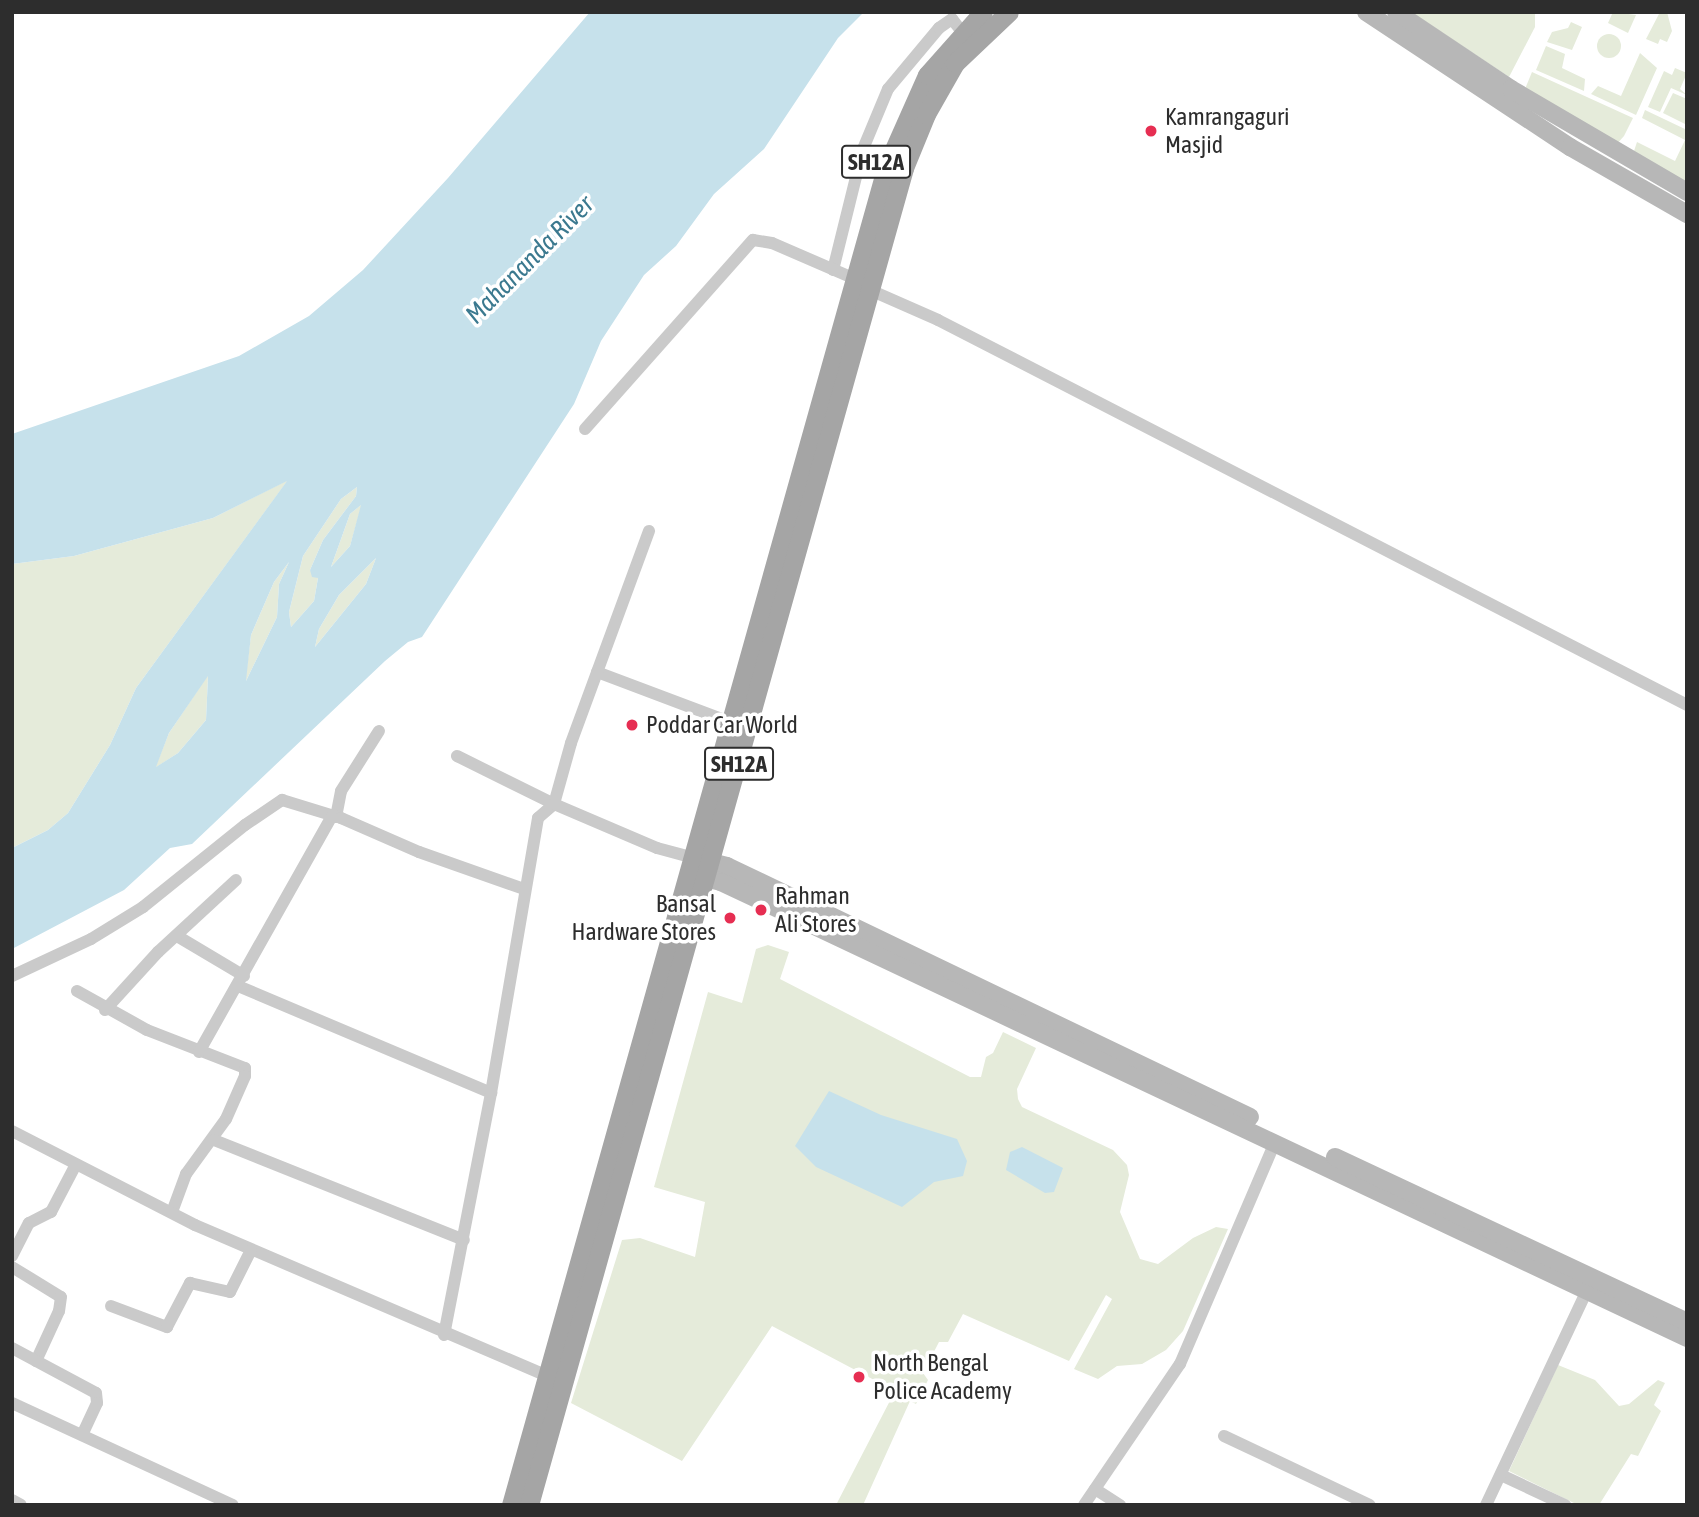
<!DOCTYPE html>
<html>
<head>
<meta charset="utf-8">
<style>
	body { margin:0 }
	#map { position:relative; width:1699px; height:1517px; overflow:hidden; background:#fff; font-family:"Asap Condensed",sans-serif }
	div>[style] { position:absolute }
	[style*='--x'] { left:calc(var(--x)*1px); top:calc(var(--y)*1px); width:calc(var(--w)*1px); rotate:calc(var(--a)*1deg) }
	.green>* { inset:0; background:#e5ebda }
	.round { border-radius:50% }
	.water>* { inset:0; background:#c6e1eb }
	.street>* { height:12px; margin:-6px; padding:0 6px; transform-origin:6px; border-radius:6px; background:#cacaca }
	.secondary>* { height:18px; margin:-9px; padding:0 9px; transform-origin:9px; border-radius:9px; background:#b7b7b7 }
	.primary>* { height:19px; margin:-9.5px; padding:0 9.5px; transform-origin:9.5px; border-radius:9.5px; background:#a5a5a5 }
	.dots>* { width:19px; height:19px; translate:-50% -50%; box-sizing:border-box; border:4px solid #fff; border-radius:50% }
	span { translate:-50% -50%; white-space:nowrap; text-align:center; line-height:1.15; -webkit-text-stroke:7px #fff; paint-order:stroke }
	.shield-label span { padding:2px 5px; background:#fff; border:2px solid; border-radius:5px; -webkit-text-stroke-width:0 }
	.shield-label { font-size:23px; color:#2d2d2d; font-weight:700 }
	.poi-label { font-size:24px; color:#2d2d2d }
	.left { translate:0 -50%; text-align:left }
	.right { translate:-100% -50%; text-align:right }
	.water-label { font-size:26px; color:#3b798f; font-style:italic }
	.frame { position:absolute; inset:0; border:14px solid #2d2d2d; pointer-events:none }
</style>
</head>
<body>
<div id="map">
	<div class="green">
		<div style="clip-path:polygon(1411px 12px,1535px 12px,1535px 27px,1509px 77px)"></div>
		<div style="clip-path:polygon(1613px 12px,1636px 15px,1628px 33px,1608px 23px)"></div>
		<div style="clip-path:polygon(1660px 12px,1667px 12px,1672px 31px,1667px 42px,1660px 39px,1658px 44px,1646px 39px)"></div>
		<div style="clip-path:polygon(1571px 22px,1582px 27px,1572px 50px,1547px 42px,1552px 32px,1568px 28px)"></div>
		<div class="round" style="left:1597px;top:34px;width:24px;height:24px"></div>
		<div style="clip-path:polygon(1546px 46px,1565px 54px,1562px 68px,1585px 79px,1584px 91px,1536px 70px)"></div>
		<div style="clip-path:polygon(1640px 53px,1657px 68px,1636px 115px,1591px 94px,1598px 86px,1621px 96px)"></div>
		<div style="clip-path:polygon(1675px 68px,1687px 73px,1680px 89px,1687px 95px,1671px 88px,1660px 112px,1648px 107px,1664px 71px,1672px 75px)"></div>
		<div style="clip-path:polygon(1532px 72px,1633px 118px,1624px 136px,1616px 145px,1525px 89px)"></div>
		<div style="clip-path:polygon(1673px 93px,1687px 99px,1687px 125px,1663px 113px)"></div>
		<div style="clip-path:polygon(1645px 110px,1687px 130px,1687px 183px,1633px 154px,1637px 142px,1675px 161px,1685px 140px,1642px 118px)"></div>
		<div style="clip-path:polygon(288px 480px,136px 688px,110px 745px,68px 813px,48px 830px,12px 848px,12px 564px,74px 556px,213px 518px)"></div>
		<div style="clip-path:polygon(357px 487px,356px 496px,323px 540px,310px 570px,318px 578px,314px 601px,291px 627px,289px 612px,303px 556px,341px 499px)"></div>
		<div style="clip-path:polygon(362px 504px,350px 546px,331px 567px,350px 514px)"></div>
		<div style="clip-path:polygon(376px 558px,366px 584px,315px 647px,319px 629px,339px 595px)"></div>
		<div style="clip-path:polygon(289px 562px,279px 584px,277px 617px,245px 683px,251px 635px,274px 582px)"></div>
		<div style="clip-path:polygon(208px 675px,206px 720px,178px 753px,155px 768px,169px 733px)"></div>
		<div style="clip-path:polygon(768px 945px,789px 952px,780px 979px,970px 1077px,981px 1077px,986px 1057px,993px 1053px,1003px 1032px,1036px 1048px,1017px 1089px,1018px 1099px,1022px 1107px,1113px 1150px,1127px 1165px,1129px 1175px,1120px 1212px,1140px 1259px,1158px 1264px,1193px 1238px,1216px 1227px,1228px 1229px,1183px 1331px,1166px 1350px,1142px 1364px,1117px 1366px,1098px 1379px,1074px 1369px,1112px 1299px,1106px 1295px,1069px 1361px,963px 1314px,948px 1342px,939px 1342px,923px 1373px,928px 1380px,916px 1404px,910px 1401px,863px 1505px,836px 1505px,895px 1391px,772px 1326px,682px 1461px,571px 1403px,622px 1240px,640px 1238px,695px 1257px,705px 1202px,654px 1187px,708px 992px,742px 1003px,756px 949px)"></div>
		<div style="clip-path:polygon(1558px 1365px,1595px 1380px,1619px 1406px,1629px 1404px,1658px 1380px,1665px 1383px,1654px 1405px,1661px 1411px,1638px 1456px,1631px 1454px,1599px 1505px,1578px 1505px,1509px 1471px)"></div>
	</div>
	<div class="water">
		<div style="clip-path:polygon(evenodd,590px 12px,864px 12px,838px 38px,764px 149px,714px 194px,676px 246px,644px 275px,601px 341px,574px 404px,422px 637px,408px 642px,385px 661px,192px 844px,170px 848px,124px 890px,12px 949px,12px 848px,48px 830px,68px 813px,110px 745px,136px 688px,287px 481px,213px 518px,74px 556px,12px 564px,12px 434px,239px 356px,309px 316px,363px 270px,448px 178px,590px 12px,357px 487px,356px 496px,323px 540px,310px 570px,312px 577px,318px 578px,314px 601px,291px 627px,289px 612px,303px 556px,341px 499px,357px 487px,590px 12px,361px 505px,350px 546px,331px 567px,350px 514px,361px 505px,590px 12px,376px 558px,366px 584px,315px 647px,319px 629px,339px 595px,376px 558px,590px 12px,289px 562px,279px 584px,277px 617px,246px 681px,251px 635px,274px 582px,289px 562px,590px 12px,208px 676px,206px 720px,178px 753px,156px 767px,169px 733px,208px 676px)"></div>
		<div style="clip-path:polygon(829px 1091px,881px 1115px,957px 1139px,967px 1161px,963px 1176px,934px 1182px,902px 1207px,816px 1167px,795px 1146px)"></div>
		<div style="clip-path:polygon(1022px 1147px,1063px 1168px,1054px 1192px,1045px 1193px,1006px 1170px,1010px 1152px)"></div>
	</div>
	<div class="street">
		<div style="--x:833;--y:270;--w:125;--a:-76.1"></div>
		<div style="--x:863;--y:149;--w:65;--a:-67.4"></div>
		<div style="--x:888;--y:89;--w:80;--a:-50.1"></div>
		<div style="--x:939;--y:28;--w:16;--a:-35"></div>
		<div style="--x:952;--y:19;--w:16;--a:52"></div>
		<div style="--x:870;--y:290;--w:74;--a:23.8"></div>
		<div style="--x:938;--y:320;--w:842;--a:27.2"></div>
		<div style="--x:585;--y:429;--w:253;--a:-48.4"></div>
		<div style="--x:753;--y:240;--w:19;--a:9"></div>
		<div style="--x:772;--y:243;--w:90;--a:23.4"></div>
		<div style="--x:597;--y:672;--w:145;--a:20.6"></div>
		<div style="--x:457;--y:756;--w:108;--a:26.3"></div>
		<div style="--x:554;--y:804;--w:63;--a:-74.4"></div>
		<div style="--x:571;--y:743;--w:226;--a:-69.8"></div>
		<div style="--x:336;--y:817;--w:26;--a:-79"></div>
		<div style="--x:341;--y:791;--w:71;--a:-57.7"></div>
		<div style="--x:177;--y:936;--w:78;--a:30.8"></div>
		<div style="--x:12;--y:976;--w:87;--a:-25.1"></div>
		<div style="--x:91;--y:939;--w:61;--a:-31.6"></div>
		<div style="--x:143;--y:907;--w:131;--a:-38.8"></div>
		<div style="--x:245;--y:825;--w:45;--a:-34"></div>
		<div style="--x:282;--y:800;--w:62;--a:17"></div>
		<div style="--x:341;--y:818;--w:85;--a:23.6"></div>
		<div style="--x:419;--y:852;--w:111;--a:19.4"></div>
		<div style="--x:238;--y:986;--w:275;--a:22.9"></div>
		<div style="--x:77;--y:991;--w:80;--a:29.1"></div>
		<div style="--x:147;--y:1030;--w:105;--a:21.2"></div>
		<div style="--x:245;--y:1068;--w:8;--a:90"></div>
		<div style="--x:245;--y:1076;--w:47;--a:113.8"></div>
		<div style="--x:226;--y:1119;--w:68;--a:126"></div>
		<div style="--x:186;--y:1174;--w:40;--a:110.2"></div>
		<div style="--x:105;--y:1010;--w:79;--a:-47.6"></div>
		<div style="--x:158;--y:952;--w:106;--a:-42.7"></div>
		<div style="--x:199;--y:1052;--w:269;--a:-60.6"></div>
		<div style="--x:12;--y:1131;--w:206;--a:27.2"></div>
		<div style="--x:195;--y:1225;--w:383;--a:23.2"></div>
		<div style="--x:214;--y:1140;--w:269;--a:21.8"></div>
		<div style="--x:12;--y:1256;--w:37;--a:-63"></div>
		<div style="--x:29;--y:1223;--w:25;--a:-27"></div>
		<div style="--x:51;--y:1212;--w:52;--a:-62.4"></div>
		<div style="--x:12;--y:1267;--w:57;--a:31.5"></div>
		<div style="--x:61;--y:1297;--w:14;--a:98"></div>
		<div style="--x:59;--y:1311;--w:55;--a:114.7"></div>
		<div style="--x:111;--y:1306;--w:60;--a:20.6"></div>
		<div style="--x:167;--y:1327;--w:50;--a:-62.4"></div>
		<div style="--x:190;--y:1283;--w:41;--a:12.7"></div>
		<div style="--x:230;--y:1292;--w:47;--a:-63.4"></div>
		<div style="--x:444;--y:1335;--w:247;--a:-79"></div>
		<div style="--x:491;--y:1093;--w:279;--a:-80.3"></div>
		<div style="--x:538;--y:818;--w:21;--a:-41"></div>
		<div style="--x:554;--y:804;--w:112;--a:23.1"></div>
		<div style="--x:657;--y:848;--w:39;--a:15"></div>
		<div style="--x:12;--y:1348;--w:95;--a:28.2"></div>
		<div style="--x:96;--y:1393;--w:10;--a:84"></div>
		<div style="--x:97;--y:1403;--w:35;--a:115"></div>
		<div style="--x:12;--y:1403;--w:243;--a:24.8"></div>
		<div style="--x:1224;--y:1436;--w:161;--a:25.3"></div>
		<div style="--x:1501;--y:1475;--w:71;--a:25.1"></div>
		<div style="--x:1095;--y:1489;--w:30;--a:33"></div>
		<div style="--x:12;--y:1500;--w:10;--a:29"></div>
		<div style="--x:1084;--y:1505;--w:171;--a:-55.8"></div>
		<div style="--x:1180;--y:1364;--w:241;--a:-66.8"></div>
		<div style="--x:1486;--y:1505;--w:238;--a:-64.8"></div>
	</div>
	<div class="secondary">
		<div style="--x:1366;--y:12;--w:245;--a:33.5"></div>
		<div style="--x:1570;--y:147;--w:135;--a:29.8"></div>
		<div style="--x:1396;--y:12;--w:138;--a:33.8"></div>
		<div style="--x:1511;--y:89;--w:204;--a:30.3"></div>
		<div style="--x:695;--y:858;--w:33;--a:14"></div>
		<div style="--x:727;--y:866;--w:580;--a:25.64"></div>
		<div style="--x:691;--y:874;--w:31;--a:15"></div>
		<div style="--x:721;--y:882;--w:1068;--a:25.27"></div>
		<div style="--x:1335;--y:1157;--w:389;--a:25.1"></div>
	</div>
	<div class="primary">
		<div style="--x:511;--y:1505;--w:1392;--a:-74.33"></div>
		<div style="--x:887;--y:165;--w:98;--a:-66"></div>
		<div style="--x:927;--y:75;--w:84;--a:-48.4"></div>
		<div style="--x:529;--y:1505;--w:1389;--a:-74.33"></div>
		<div style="--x:904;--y:168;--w:58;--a:-67.8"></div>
		<div style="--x:926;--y:114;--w:59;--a:-60.4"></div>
		<div style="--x:955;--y:63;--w:74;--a:-43.4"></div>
	</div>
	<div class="dots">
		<div style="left:1151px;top:131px;background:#e62e52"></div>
		<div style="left:632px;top:725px;background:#e62e52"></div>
		<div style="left:761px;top:910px;background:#e62e52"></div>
		<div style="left:730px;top:918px;background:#e62e52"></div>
		<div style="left:859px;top:1377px;background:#e62e52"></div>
	</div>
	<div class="shield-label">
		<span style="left:876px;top:162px">SH12A</span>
		<span style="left:739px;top:764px">SH12A</span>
	</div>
	<div class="poi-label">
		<span class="left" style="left:1165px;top:131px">Kamrangaguri<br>Masjid</span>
		<span class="left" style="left:646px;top:725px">Poddar Car World</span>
		<span class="left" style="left:775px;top:910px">Rahman<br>Ali Stores</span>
		<span class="right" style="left:716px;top:918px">Bansal<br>Hardware Stores</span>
		<span class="left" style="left:873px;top:1377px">North Bengal<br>Police Academy</span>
	</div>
	<div class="water-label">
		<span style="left:530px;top:260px;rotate:-45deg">Mahananda River</span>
	</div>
	<div class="frame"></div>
</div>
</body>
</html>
